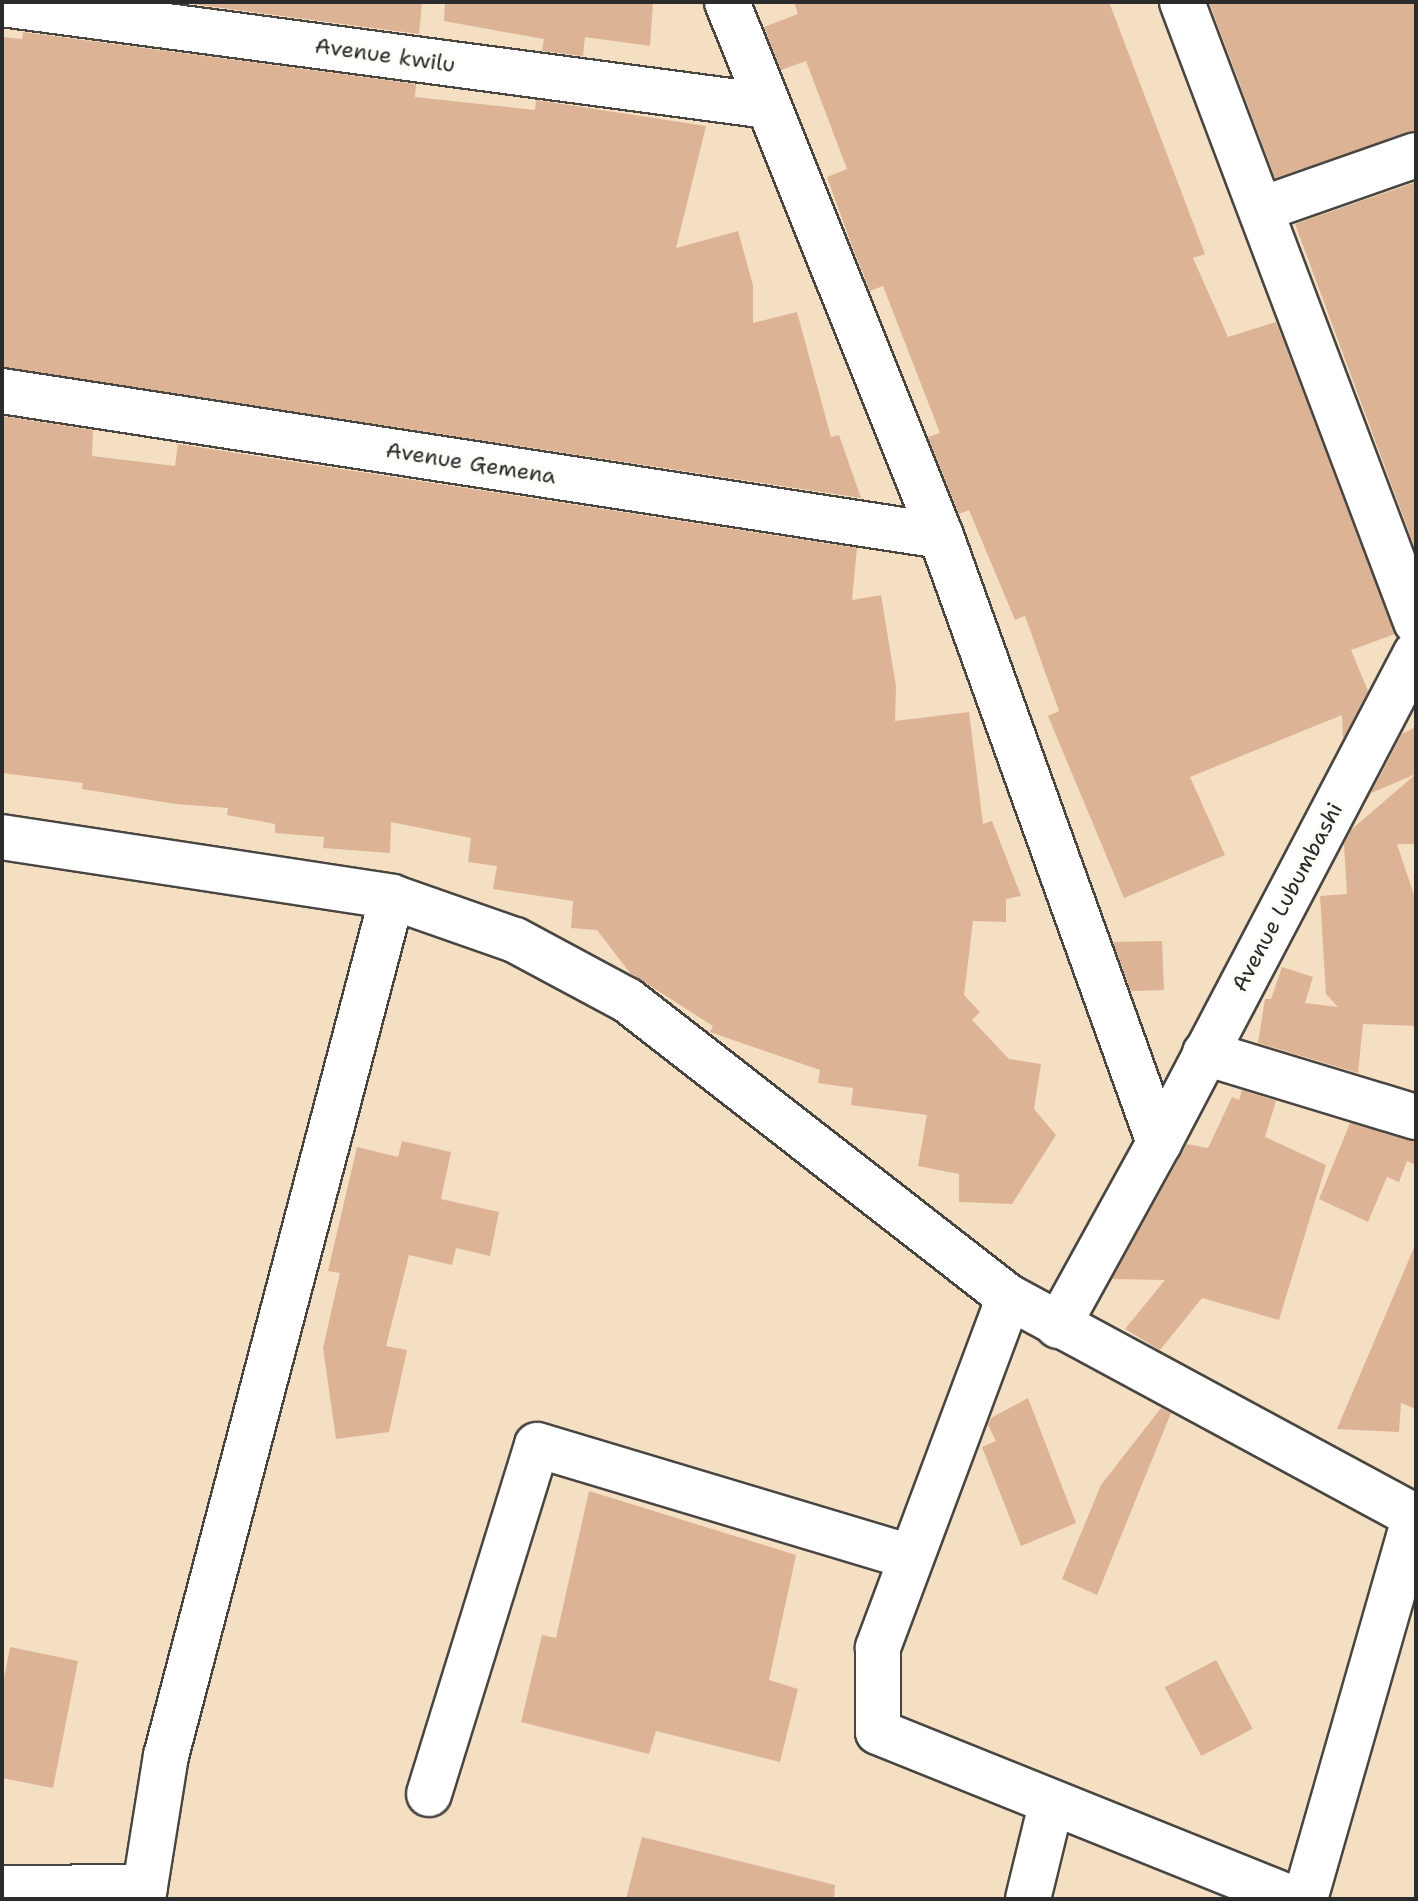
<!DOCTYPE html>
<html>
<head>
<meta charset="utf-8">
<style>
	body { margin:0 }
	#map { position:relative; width:1418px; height:1901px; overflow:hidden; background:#f4dfc3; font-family:"Shantell Sans",sans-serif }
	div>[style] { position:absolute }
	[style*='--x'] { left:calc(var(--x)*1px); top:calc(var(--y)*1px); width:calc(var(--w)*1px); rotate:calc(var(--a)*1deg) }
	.building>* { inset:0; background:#dcb395; transform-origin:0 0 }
	.roads { filter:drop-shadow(2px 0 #494642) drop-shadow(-2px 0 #494642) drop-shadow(0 2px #494642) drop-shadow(0 -2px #494642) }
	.minor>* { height:44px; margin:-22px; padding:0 22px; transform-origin:22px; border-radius:22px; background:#fff }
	span { translate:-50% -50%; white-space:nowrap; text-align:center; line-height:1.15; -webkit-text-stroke:6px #fdfcf7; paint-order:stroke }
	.street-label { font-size:22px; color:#2b2b2b }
	.frame { position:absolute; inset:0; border:4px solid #2b2b2b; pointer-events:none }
</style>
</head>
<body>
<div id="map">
	<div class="building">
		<div style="clip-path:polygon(176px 2px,422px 2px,419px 34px)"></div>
		<div style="clip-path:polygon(445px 2px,653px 2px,650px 46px,585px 37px,583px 56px,542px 51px,544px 39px,444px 21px)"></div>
		<div style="clip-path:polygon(794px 2px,1109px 2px,1205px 254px,1193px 258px,1228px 337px,1276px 322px,1395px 634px,1351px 650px,1368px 691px,1343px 739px,1342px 715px,1190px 777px,1225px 855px,1124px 898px,1048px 716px,1059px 711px,1025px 616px,1015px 620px,969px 510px,959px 514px,928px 437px,940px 433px,883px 286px,870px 291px,852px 246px,827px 177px,847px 169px,806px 61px,781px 70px,764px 27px,798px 14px)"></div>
		<div style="clip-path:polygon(1209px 2px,1416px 2px,1416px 131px,1275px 178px)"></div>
		<div style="clip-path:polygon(23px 32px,416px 84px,415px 97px,535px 110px,536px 100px,706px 126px,676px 248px,738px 231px,753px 285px,753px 323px,797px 312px,831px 437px,839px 435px,861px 498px,2px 367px,2px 37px,22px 39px)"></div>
		<div style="clip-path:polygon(1416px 182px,1416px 551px,1295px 224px)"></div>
		<div style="clip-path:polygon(2px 416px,93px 430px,92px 456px,175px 466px,178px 444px,857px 548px,852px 600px,881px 595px,896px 686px,895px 721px,969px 712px,983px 824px,992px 821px,1021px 896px,1006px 899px,1006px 922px,973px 921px,964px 995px,980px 1012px,972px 1020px,1009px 1059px,1041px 1064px,1034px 1109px,1056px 1135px,1012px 1204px,959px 1202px,959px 1174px,918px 1166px,927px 1115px,851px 1105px,853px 1088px,818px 1083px,820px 1070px,710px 1032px,713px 1026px,630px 973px,597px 930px,571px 928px,573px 901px,493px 889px,497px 866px,468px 862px,471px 838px,391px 822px,390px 853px,323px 848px,324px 837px,275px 833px,275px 824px,227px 815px,228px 808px,176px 804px,82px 789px,83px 783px,2px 773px)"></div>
		<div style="clip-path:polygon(1416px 727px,1416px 774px,1371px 793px,1402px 734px)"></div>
		<div style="clip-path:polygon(1416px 774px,1416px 844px,1397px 844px,1416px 901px,1416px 1026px,1363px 1024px,1358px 1073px,1258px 1043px,1265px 999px,1271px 999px,1282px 967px,1313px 977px,1305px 1003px,1338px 1007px,1326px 994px,1320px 896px,1347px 894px,1344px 844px,1352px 829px)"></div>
		<div style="clip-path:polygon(1162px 941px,1164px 990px,1131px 991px,1113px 942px)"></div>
		<div style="clip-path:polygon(1242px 1090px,1276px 1101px,1265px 1137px,1326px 1165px,1279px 1320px,1202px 1298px,1160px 1350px,1125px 1329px,1165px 1280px,1112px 1279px,1187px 1144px,1208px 1148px,1232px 1097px,1239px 1100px)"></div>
		<div style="clip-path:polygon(1350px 1123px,1416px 1141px,1416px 1165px,1407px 1161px,1399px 1182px,1387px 1177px,1368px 1222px,1319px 1199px)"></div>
		<div style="clip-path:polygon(402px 1141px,451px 1152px,441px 1199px,499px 1212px,490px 1256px,456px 1248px,452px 1265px,409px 1255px,386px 1346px,407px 1350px,389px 1432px,336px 1439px,323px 1348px,340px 1273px,328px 1271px,357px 1147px,398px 1157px)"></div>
		<div style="clip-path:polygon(1416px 1243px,1416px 1409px,1401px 1403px,1399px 1432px,1337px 1429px)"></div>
		<div style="clip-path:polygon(1028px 1398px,1076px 1523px,1021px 1546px,982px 1447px,996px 1441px,988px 1425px,991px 1418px)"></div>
		<div style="clip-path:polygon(1161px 1408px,1171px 1413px,1097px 1595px,1062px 1579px,1101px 1485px)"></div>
		<div style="clip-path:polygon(589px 1491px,796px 1555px,769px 1680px,798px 1689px,780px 1762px,656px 1731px,649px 1754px,521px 1722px,542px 1635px,556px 1638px)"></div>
		<div style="clip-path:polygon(10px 1647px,78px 1661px,53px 1788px,2px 1778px,2px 1689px)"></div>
		<div style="left:1216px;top:1660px;width:78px;height:58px;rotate:62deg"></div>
		<div style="clip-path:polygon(642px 1837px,835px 1885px,834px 1899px,626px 1899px)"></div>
	</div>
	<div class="roads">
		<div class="minor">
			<div style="--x:727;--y:2;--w:575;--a:68.16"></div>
			<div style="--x:941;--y:536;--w:645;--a:70.24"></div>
			<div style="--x:1159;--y:1143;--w:209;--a:118.9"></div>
			<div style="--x:1182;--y:2;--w:663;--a:69.32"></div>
			<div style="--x:2;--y:4;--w:772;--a:7.59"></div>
			<div style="--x:1262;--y:209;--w:163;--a:-19.3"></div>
			<div style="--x:2;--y:391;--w:950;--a:8.78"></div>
			<div style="--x:2;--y:837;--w:395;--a:8.7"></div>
			<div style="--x:392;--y:897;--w:130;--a:19.3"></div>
			<div style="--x:515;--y:940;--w:127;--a:28.2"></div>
			<div style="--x:627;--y:1000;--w:484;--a:37.9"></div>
			<div style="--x:1009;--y:1297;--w:463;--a:28.4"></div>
			<div style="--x:1205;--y:1053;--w:220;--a:16.9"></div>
			<div style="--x:1159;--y:1143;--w:553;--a:-62.32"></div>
			<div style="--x:1009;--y:1297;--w:375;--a:110.5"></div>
			<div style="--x:878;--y:1648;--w:84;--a:90"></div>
			<div style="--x:878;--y:1732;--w:447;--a:21.9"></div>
			<div style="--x:429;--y:1794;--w:365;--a:-72.8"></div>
			<div style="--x:537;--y:1445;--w:389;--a:16.7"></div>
			<div style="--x:2;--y:1888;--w:143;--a:-0.4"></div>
			<div style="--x:143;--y:1899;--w:145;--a:-80.9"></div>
			<div style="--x:166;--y:1756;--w:888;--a:-75.26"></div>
			<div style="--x:1028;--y:1899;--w:97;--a:-76.3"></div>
			<div style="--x:1305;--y:1899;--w:398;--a:-74"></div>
		</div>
	</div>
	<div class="street-label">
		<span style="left:385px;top:55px;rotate:8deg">Avenue kwilu</span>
		<span style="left:471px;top:463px;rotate:9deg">Avenue Gemena</span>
		<span style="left:1287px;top:897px;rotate:-62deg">Avenue Lubumbashi</span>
	</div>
	<div class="frame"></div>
</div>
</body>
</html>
